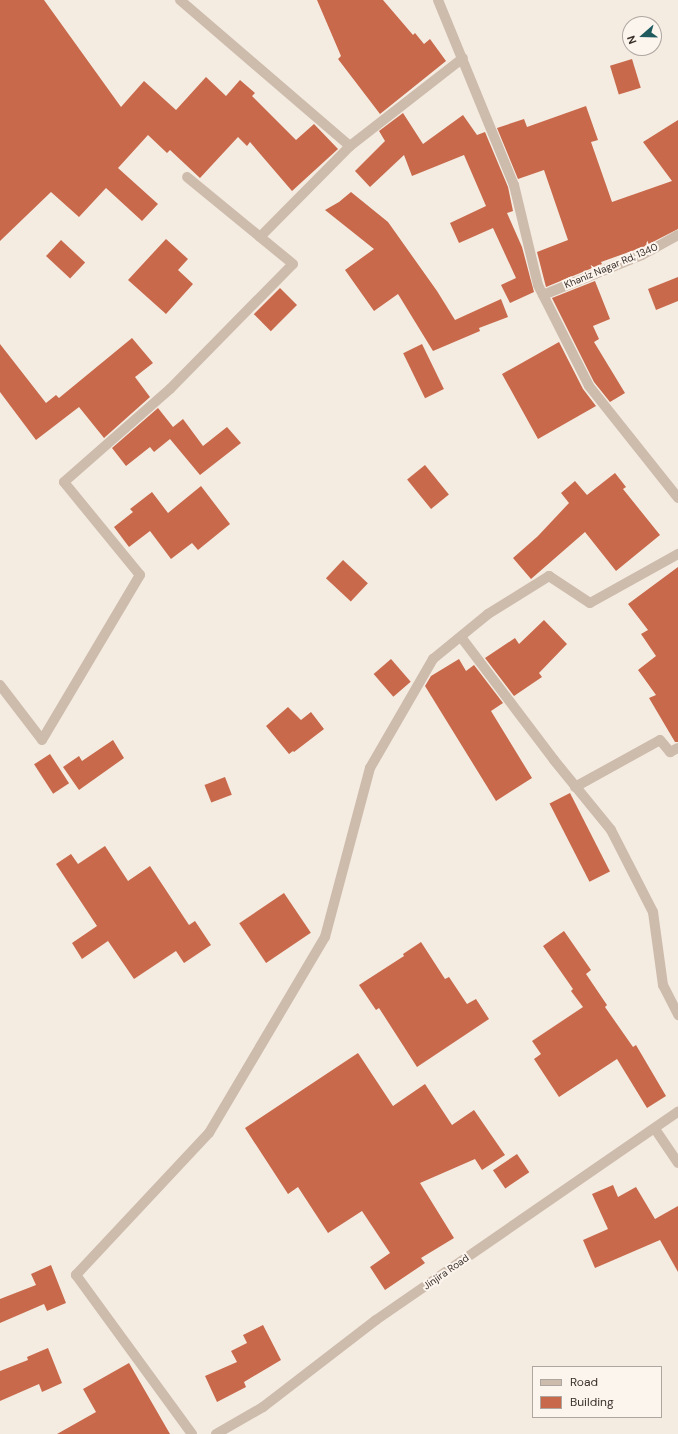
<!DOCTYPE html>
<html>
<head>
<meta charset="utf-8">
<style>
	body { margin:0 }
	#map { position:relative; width:678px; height:1434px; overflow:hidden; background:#f4ebe1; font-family:"DM Sans",sans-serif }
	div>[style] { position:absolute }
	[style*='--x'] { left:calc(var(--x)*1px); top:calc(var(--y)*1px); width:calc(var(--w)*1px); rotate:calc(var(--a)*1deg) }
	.building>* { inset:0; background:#c8694b; transform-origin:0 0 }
	.street>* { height:10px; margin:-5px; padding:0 5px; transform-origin:5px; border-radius:5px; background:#cdbbac }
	span { translate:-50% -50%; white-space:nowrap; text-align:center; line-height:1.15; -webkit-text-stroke:4px #fbf5ee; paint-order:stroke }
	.street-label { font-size:10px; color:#3b302b }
	.legend { position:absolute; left:532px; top:1366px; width:130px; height:52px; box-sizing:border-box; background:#fbf5ee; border:1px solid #aea6a0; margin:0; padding:5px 7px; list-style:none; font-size:12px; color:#3b302b }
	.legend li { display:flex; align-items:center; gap:8px; height:20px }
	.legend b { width:20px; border:1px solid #aea6a0 }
	.north { position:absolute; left:622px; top:16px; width:40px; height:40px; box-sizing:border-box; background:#fbf5ee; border:1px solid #aea6a0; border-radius:50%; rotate:250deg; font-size:11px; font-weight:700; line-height:16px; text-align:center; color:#3b302b }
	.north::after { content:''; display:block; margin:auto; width:14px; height:18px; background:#1f5a5e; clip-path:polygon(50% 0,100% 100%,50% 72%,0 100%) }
</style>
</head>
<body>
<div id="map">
	<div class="building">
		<div style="clip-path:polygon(0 0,44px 0,121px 107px,144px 81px,176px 110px,206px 77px,226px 96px,240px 80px,255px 93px,252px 96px,296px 140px,314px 124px,338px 149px,292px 191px,250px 142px,247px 146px,238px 137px,200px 178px,170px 150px,167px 153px,148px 135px,118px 168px,158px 204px,142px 221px,106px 188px,79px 217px,51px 192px,0 241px)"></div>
		<div style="clip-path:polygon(317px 0,383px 0,413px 35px,415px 33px,424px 44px,430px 39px,446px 61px,380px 114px,338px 59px,341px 56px)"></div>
		<div style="left:632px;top:59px;width:30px;height:23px;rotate:73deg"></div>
		<div style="clip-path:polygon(586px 106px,598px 140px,591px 142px,612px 202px,672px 181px,643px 142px,678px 120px,678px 229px,643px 247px,601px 262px,602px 264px,546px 287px,537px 252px,568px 240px,544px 170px,518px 179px,497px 128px,524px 119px,527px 127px)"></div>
		<div style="clip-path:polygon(403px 113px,423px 144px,463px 115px,477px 135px,485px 132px,508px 187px,513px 211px,507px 213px,522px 247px,534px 292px,510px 303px,501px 285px,516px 278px,493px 228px,459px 243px,450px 223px,486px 206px,464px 155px,412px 176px,404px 155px,370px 187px,355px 171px,385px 141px,379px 131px)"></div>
		<div style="clip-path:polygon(351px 192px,388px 222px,437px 291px,455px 320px,501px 299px,508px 317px,479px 328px,480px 331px,433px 351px,398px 294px,374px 311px,345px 270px,374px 249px,325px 210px,339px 202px)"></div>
		<div style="clip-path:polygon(166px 239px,188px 259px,178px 270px,193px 284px,166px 314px,128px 280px)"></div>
		<div style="left:61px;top:240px;width:33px;height:22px;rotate:43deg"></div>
		<div style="clip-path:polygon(678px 277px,678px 301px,656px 310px,648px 289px)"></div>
		<div style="clip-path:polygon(595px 281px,610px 319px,593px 326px,599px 339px,594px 342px,625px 393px,610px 402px,594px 382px,552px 298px)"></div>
		<div style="left:280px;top:288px;width:24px;height:37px;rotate:45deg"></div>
		<div style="clip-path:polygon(132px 338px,153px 363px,135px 377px,150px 397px,104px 438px,79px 407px,36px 440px,0 392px,0 344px,46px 403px,56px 395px,59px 398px)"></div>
		<div style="clip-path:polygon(559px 342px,583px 389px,596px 406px,538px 439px,502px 374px)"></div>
		<div style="left:422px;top:344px;width:50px;height:21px;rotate:64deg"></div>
		<div style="clip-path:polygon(158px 408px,173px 427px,183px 419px,203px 446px,227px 427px,241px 443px,200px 475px,170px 439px,154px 452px,150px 447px,126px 466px,112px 448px)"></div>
		<div style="left:425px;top:465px;width:38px;height:23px;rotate:51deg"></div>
		<div style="clip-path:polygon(615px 473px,626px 487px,623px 489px,660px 535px,616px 571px,585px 532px,531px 579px,513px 558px,538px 536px,569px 503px,561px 493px,575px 481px,587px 495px)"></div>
		<div style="clip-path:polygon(201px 486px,230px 524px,198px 550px,192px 543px,171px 559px,150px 531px,129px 547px,114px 527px,133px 512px,130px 509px,152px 492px,168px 513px)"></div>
		<div style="left:343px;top:560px;width:34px;height:25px;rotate:43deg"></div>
		<div style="clip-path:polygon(678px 567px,678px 742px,675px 742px,649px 698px,656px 695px,638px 670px,656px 656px,641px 634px,648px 630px,628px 604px)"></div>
		<div style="clip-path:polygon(544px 620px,567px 644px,539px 673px,542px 677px,514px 696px,485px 658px,515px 638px,519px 644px)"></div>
		<div style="left:391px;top:659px;width:30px;height:23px;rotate:49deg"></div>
		<div style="clip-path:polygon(459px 659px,466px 671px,474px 665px,503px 703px,491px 711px,532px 778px,496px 801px,425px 686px,431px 676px)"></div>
		<div style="clip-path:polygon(288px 707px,301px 720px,311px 712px,324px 729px,294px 752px,293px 751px,289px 754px,266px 726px)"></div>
		<div style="clip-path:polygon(113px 740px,124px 758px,79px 790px,63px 767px,79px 756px,82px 761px)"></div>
		<div style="left:50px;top:754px;width:35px;height:19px;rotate:57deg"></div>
		<div style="left:225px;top:777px;width:19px;height:22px;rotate:69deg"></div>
		<div style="left:570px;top:793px;width:88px;height:23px;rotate:63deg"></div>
		<div style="clip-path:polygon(105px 846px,128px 881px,150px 866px,189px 925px,195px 921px,211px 945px,184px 963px,176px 951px,134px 979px,108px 941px,82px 959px,72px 943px,97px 926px,56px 864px,71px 854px,78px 864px)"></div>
		<div style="left:284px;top:893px;width:48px;height:54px;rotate:56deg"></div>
		<div style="clip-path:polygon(564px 931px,591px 970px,586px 974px,607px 1005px,605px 1007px,633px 1047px,636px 1045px,666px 1096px,647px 1108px,617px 1059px,559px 1097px,534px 1059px,541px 1054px,532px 1041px,583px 1007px,571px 991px,573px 989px,543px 946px)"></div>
		<div style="clip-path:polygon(421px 942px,445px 979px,449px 977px,467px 1004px,476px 999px,489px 1019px,417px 1067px,379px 1008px,376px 1010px,359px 985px,404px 956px,403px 954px)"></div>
		<div style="clip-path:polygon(358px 1053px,393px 1106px,425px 1084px,452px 1125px,474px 1110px,505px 1155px,482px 1170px,475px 1159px,420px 1183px,454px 1238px,421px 1258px,425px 1263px,385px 1290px,370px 1267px,390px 1253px,362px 1211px,328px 1233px,298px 1187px,288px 1194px,245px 1128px)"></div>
		<div style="left:517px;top:1154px;width:22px;height:29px;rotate:56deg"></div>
		<div style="clip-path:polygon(613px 1185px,618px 1197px,636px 1187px,655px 1219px,678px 1206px,678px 1272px,660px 1240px,595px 1268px,583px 1240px,608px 1229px,592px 1194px)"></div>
		<div style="clip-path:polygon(51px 1265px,66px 1303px,47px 1311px,44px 1304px,0 1323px,0 1299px,36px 1285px,31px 1274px)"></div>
		<div style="clip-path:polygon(263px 1325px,281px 1360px,244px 1382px,246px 1387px,217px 1402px,205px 1376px,237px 1362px,231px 1351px,247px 1343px,243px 1335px)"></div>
		<div style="clip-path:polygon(48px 1348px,62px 1383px,42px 1392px,39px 1384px,0 1401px,0 1371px,28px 1360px,27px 1357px)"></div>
		<div style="clip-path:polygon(129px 1363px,170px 1434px,57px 1434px,96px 1412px,83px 1389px)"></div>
	</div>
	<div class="street">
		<div style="--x:180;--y:0;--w:224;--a:40.7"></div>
		<div style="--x:438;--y:0;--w:200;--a:67.7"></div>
		<div style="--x:514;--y:185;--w:103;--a:76.5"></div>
		<div style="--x:538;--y:285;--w:113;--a:63.2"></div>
		<div style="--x:589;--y:386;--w:143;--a:51.5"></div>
		<div style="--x:260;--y:237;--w:128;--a:-45.3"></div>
		<div style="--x:350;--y:146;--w:143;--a:-37.9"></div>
		<div style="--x:543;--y:295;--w:107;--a:-22"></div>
		<div style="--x:642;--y:255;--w:41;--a:-29.1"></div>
		<div style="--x:461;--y:637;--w:154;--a:52.9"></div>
		<div style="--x:554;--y:760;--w:90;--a:50.8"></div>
		<div style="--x:611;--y:830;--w:92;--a:62.9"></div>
		<div style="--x:653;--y:912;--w:74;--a:82.2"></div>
		<div style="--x:663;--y:985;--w:34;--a:63"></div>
		<div style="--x:0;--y:685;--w:69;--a:52.6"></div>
		<div style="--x:42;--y:740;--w:192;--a:-59.3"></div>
		<div style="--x:140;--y:575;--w:120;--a:-129.3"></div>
		<div style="--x:64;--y:482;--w:141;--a:-41.3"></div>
		<div style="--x:170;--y:389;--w:175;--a:-45.5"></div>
		<div style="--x:293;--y:264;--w:137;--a:-140.6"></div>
		<div style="--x:575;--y:787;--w:97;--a:-28.9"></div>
		<div style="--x:660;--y:740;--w:16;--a:50"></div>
		<div style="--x:670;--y:752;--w:9;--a:-27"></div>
		<div style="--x:655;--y:1129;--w:41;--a:55.9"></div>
		<div style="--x:192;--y:1434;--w:197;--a:-126.1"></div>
		<div style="--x:76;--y:1275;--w:195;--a:-46.9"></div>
		<div style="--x:209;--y:1133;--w:228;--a:-59.4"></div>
		<div style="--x:325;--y:937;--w:175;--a:-75.1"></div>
		<div style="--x:370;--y:768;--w:126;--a:-60"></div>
		<div style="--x:433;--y:659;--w:71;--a:-39.3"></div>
		<div style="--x:488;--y:614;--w:72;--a:-31.9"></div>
		<div style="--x:549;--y:576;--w:49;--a:33.4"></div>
		<div style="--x:590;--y:603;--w:101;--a:-29.1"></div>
		<div style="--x:216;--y:1434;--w:54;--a:-29.9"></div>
		<div style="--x:263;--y:1407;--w:143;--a:-37.6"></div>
		<div style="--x:376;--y:1320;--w:367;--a:-34.6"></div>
	</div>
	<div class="street-label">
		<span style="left:611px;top:266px;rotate:-23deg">Khaniz Nagar Rd, 1340</span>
		<span style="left:446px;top:1272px;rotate:-35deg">Jinjira Road</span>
	</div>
	<ul class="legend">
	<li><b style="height:5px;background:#cdbbac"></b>Road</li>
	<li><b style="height:11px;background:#c8694b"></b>Building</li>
	</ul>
	<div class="north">N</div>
</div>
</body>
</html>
